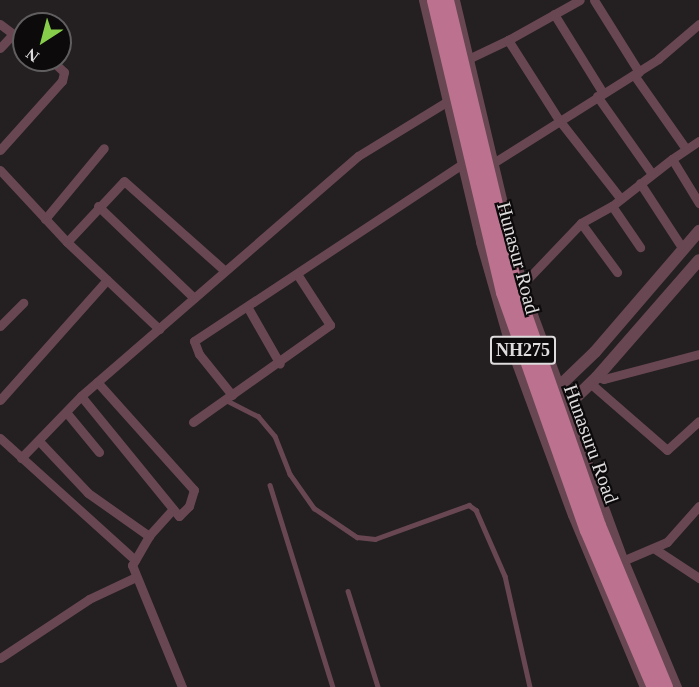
<!DOCTYPE html>
<html>
<head>
<meta charset="utf-8">
<style>
	body { margin:0 }
	#map { position:relative; width:699px; height:687px; overflow:hidden; background:#241f21; font-family:"Times New Roman",serif }
	div>[style] { position:absolute }
	[style*='--x'] { left:calc(var(--x)*1px); top:calc(var(--y)*1px); width:calc(var(--w)*1px); rotate:calc(var(--a)*1deg) }
	.service>* { height:4.5px; margin:-2.25px; padding:0 2.25px; transform-origin:2.25px; border-radius:2.25px; background:#684753 }
	.minor>* { height:9px; margin:-4.5px; padding:0 4.5px; transform-origin:4.5px; border-radius:4.5px; background:#684753 }
	.tertiary>* { height:12px; margin:-6px; padding:0 6px; transform-origin:6px; border-radius:6px; background:#684753 }
	.trunk>* { height:15px; margin:-7.5px; padding:0 7.5px; transform-origin:7.5px; border-radius:7.5px; background:#bc728e }
	span { translate:-50% -50%; white-space:nowrap; text-align:center; line-height:1.15; -webkit-text-stroke:4.5px #0c0a0b; paint-order:stroke }
	.shield-label span { padding:2px 4px; background:#0c0a0b; border:2px solid; border-radius:4px; -webkit-text-stroke-width:0 }
	.shield-label { font-size:18px; color:#dfdcdd; font-weight:700 }
	.street-label { font-size:20px; color:#dfdcdd }
	.north { position:absolute; left:12px; top:12px; width:60px; height:60px; box-sizing:border-box; background:#0c0a0b; border:2px solid #605e5f; border-radius:50%; rotate:216deg; font-size:16px; font-weight:700; line-height:24px; text-align:center; color:#dfdcdd }
	.north::after { content:''; display:block; margin:auto; width:21px; height:27px; background:#87cf4a; clip-path:polygon(50% 0,100% 100%,50% 72%,0 100%) }
</style>
</head>
<body>
<div id="map">
	<div class="service">
		<div style="--x:226;--y:400;--w:36;--a:27"></div>
		<div style="--x:258;--y:416;--w:26;--a:50"></div>
		<div style="--x:275;--y:436;--w:41;--a:68.5"></div>
		<div style="--x:290;--y:474;--w:42;--a:54.8"></div>
		<div style="--x:314;--y:508;--w:52;--a:34"></div>
		<div style="--x:357;--y:537;--w:18;--a:6"></div>
		<div style="--x:375;--y:539;--w:100;--a:-19.9"></div>
		<div style="--x:469;--y:505;--w:9;--a:36"></div>
		<div style="--x:476;--y:510;--w:72;--a:66.3"></div>
		<div style="--x:505;--y:576;--w:114;--a:77.3"></div>
		<div style="--x:270;--y:485;--w:212;--a:72.7"></div>
		<div style="--x:348;--y:591;--w:101;--a:72.6"></div>
	</div>
	<div class="minor">
		<div style="--x:423;--y:0;--w:249;--a:76.7"></div>
		<div style="--x:480;--y:242;--w:106;--a:74.1"></div>
		<div style="--x:509;--y:344;--w:182;--a:69.8"></div>
		<div style="--x:572;--y:515;--w:186;--a:67.3"></div>
		<div style="--x:455;--y:0;--w:295;--a:76.7"></div>
		<div style="--x:523;--y:287;--w:292;--a:69.8"></div>
		<div style="--x:624;--y:561;--w:137;--a:67.2"></div>
		<div style="--x:594;--y:0;--w:85;--a:58"></div>
		<div style="--x:554;--y:14;--w:93;--a:58.2"></div>
		<div style="--x:0;--y:24;--w:30;--a:37"></div>
		<div style="--x:508;--y:40;--w:82;--a:-29.1"></div>
		<div style="--x:0;--y:48;--w:19;--a:-47"></div>
		<div style="--x:466;--y:60;--w:47;--a:-25.5"></div>
		<div style="--x:508;--y:40;--w:95;--a:57.5"></div>
		<div style="--x:559;--y:120;--w:100;--a:51.9"></div>
		<div style="--x:634;--y:75;--w:90;--a:54.9"></div>
		<div style="--x:597;--y:96;--w:95;--a:54.8"></div>
		<div style="--x:0;--y:150;--w:93;--a:-48.1"></div>
		<div style="--x:62;--y:81;--w:9;--a:-77"></div>
		<div style="--x:64;--y:72;--w:18;--a:-137"></div>
		<div style="--x:672;--y:159;--w:32;--a:-34"></div>
		<div style="--x:490;--y:165;--w:199;--a:-32.2"></div>
		<div style="--x:658;--y:59;--w:54;--a:-40.5"></div>
		<div style="--x:0;--y:170;--w:98;--a:47.1"></div>
		<div style="--x:67;--y:242;--w:127;--a:43.4"></div>
		<div style="--x:640;--y:183;--w:79;--a:56.9"></div>
		<div style="--x:98;--y:206;--w:133;--a:43.8"></div>
		<div style="--x:612;--y:206;--w:50;--a:55.7"></div>
		<div style="--x:45;--y:219;--w:92;--a:-50.3"></div>
		<div style="--x:581;--y:223;--w:61;--a:53.7"></div>
		<div style="--x:67;--y:242;--w:83;--a:-46.9"></div>
		<div style="--x:124;--y:181;--w:134;--a:41.7"></div>
		<div style="--x:520;--y:287;--w:88;--a:-46.4"></div>
		<div style="--x:581;--y:223;--w:35;--a:-29"></div>
		<div style="--x:612;--y:206;--w:76;--a:-38.1"></div>
		<div style="--x:672;--y:159;--w:52;--a:58.5"></div>
		<div style="--x:248;--y:308;--w:64;--a:60.3"></div>
		<div style="--x:0;--y:326;--w:33;--a:-45"></div>
		<div style="--x:597;--y:377;--w:7;--a:16"></div>
		<div style="--x:604;--y:379;--w:98;--a:-14.7"></div>
		<div style="--x:590;--y:383;--w:102;--a:41"></div>
		<div style="--x:667;--y:450;--w:43;--a:-42.2"></div>
		<div style="--x:232;--y:395;--w:53;--a:-128.8"></div>
		<div style="--x:199;--y:354;--w:14;--a:-111"></div>
		<div style="--x:194;--y:341;--w:325;--a:-33.4"></div>
		<div style="--x:81;--y:396;--w:155;--a:50.8"></div>
		<div style="--x:179;--y:516;--w:14;--a:-45"></div>
		<div style="--x:189;--y:506;--w:17;--a:-73"></div>
		<div style="--x:194;--y:490;--w:145;--a:-131.9"></div>
		<div style="--x:0;--y:400;--w:161;--a:-48.3"></div>
		<div style="--x:66;--y:412;--w:52;--a:50.5"></div>
		<div style="--x:193;--y:422;--w:168;--a:-35.3"></div>
		<div style="--x:330;--y:325;--w:61;--a:-122.9"></div>
		<div style="--x:0;--y:438;--w:182;--a:42.1"></div>
		<div style="--x:39;--y:441;--w:71;--a:46.7"></div>
		<div style="--x:88;--y:493;--w:75;--a:35.2"></div>
		<div style="--x:21;--y:458;--w:86;--a:-45.9"></div>
		<div style="--x:81;--y:396;--w:367;--a:-40.9"></div>
		<div style="--x:358;--y:156;--w:109;--a:-31.5"></div>
		<div style="--x:173;--y:509;--w:36;--a:132"></div>
		<div style="--x:149;--y:536;--w:34;--a:120"></div>
		<div style="--x:132;--y:565;--w:132;--a:67.7"></div>
		<div style="--x:655;--y:549;--w:53;--a:33.4"></div>
		<div style="--x:620;--y:562;--w:51;--a:-23.1"></div>
		<div style="--x:667;--y:542;--w:48;--a:-48.4"></div>
		<div style="--x:0;--y:658;--w:107;--a:-33.5"></div>
		<div style="--x:89;--y:599;--w:52;--a:-25.1"></div>
	</div>
	<div class="tertiary">
		<div style="--x:546;--y:399;--w:68;--a:-43.8"></div>
		<div style="--x:595;--y:352;--w:160;--a:-49.3"></div>
		<div style="--x:552;--y:414;--w:16;--a:-27"></div>
		<div style="--x:566;--y:407;--w:43;--a:-44.1"></div>
		<div style="--x:597;--y:377;--w:155;--a:-48.9"></div>
	</div>
	<div class="trunk">
		<div style="--x:434;--y:0;--w:300;--a:76.7"></div>
		<div style="--x:503;--y:292;--w:252;--a:70.6"></div>
		<div style="--x:587;--y:530;--w:171;--a:66.9"></div>
		<div style="--x:446;--y:0;--w:296;--a:76.5"></div>
		<div style="--x:515;--y:288;--w:251;--a:70.7"></div>
		<div style="--x:598;--y:525;--w:175;--a:67.5"></div>
	</div>
	<div class="shield-label">
		<span style="left:523px;top:350px">NH275</span>
	</div>
	<div class="street-label">
		<span style="left:518px;top:258px;rotate:75deg">Hunasur Road</span>
		<span style="left:591px;top:444px;rotate:70deg">Hunasuru Road</span>
	</div>
	<div class="north">N</div>
</div>
</body>
</html>
